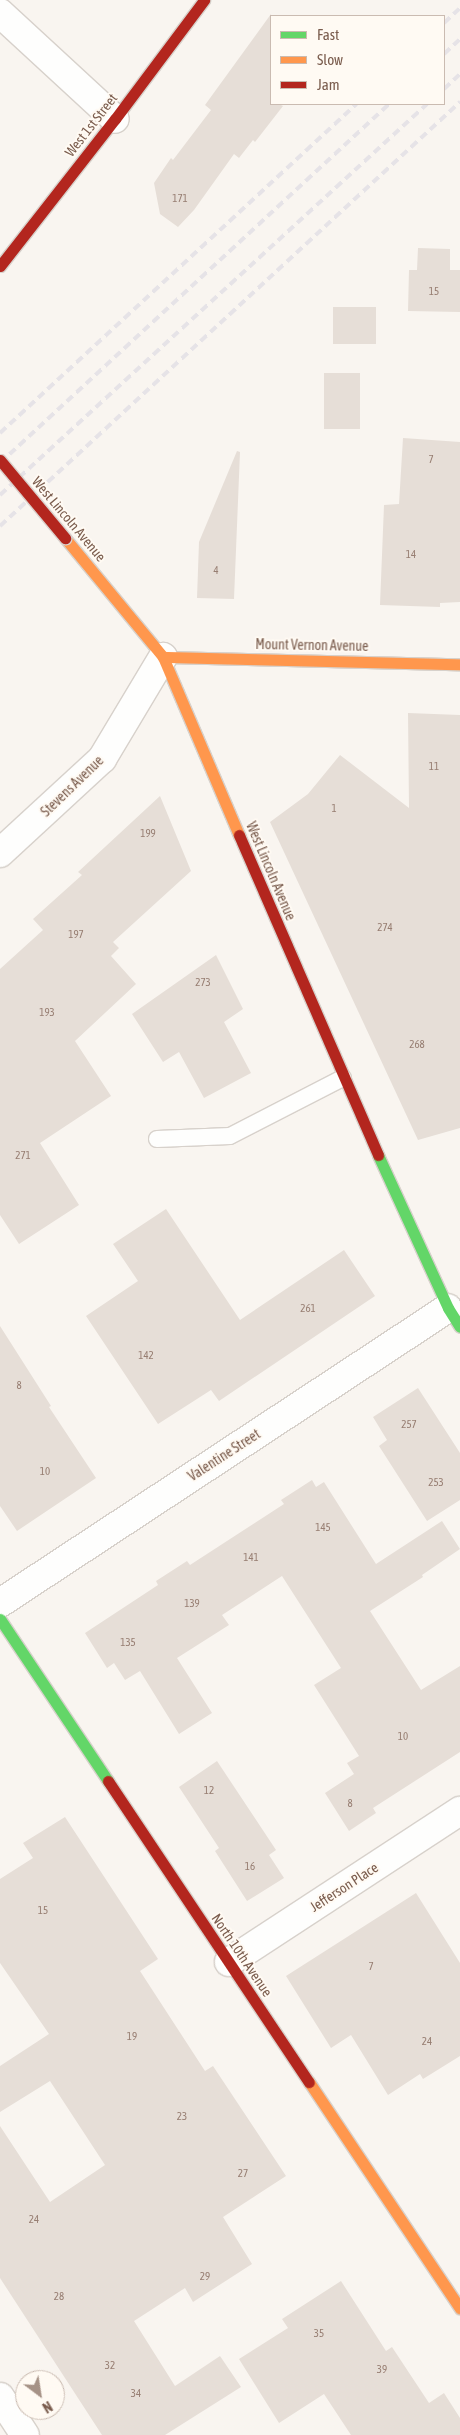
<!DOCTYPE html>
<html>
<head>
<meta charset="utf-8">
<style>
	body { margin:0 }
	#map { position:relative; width:460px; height:2435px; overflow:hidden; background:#f9f5f0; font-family:"Asap Condensed",sans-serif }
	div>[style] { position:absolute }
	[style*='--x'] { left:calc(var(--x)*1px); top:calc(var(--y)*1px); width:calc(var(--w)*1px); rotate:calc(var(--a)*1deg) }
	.building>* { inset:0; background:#e6ded7; transform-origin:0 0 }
	.roads { filter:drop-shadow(1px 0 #d7d1cb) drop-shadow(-1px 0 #d7d1cb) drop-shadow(0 1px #d7d1cb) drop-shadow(0 -1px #d7d1cb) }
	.lane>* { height:16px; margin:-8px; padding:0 8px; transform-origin:8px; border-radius:8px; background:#fefefd }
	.street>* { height:28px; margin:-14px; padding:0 14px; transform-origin:14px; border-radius:14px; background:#fefefd }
	.fast>* { height:11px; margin:-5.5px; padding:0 5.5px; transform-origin:5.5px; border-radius:5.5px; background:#63d668 }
	.slow>* { height:11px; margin:-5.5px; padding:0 5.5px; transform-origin:5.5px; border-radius:5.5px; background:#ff974d }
	.jam>* { height:11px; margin:-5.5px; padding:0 5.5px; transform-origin:5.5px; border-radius:5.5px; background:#b3261e }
	.rail>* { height:4px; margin-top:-2px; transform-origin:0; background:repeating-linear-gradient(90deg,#e6e3e7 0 8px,transparent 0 13px) }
	.bridges { filter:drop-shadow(1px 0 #dad1cc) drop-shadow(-1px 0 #dad1cc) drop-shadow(0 1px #dad1cc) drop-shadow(0 -1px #dad1cc) }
	.jam-bridge>* { height:11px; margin:-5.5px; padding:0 5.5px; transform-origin:5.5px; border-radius:5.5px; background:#b3261e }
	span { translate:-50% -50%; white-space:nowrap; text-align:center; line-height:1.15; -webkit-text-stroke:4px #fffaf3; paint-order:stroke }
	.number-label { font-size:11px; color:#977e72 }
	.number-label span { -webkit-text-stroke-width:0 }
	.street-label { font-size:14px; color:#7a5c4d }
	.legend { position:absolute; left:270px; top:15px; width:175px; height:90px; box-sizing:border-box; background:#fffaf3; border:1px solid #cabbb1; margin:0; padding:6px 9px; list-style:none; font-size:15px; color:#7a5c4d }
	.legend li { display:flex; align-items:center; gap:10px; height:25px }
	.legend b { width:25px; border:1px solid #cabbb1 }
	.north { position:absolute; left:15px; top:2370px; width:50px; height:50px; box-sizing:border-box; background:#fffaf3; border:1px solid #cabbb1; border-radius:50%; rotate:149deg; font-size:14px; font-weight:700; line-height:20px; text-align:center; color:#7a5c4d }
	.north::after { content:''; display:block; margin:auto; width:18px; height:22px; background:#a69286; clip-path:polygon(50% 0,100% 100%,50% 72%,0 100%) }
</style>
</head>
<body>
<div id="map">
	<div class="building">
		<div style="clip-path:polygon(271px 14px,271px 104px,279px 104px,283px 106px,255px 142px,253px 140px,239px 158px,234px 154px,194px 210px,178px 227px,160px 214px,154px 183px,171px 158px,173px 160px,211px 110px,205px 105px)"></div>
		<div style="clip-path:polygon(418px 248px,450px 249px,450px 270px,460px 270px,460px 312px,408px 311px,409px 270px,417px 270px)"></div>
		<div style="left:333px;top:307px;width:43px;height:37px"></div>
		<div style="left:324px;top:373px;width:36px;height:56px"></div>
		<div style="clip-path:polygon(403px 438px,460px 442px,460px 602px,440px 603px,440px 607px,380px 605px,384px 505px,399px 504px)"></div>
		<div style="clip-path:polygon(237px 451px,240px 452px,234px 599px,197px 598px,199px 542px)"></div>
		<div style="clip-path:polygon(408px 713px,460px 715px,460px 1128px,418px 1140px,270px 822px,308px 794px,340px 755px,409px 808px)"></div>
		<div style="clip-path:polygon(160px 796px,191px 871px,113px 942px,119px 948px,111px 956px,136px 984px,75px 1041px,111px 1096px,40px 1143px,79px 1205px,19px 1244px,0 1215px,0 969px,43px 930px,33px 919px,82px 875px,78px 872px)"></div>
		<div style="clip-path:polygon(216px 955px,243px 1009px,224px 1022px,251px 1073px,204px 1098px,179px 1052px,163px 1062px,132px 1014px)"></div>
		<div style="clip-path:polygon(166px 1209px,240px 1320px,344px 1250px,375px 1296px,219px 1401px,211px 1390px,158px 1424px,86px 1316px,138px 1281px,113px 1244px)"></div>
		<div style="clip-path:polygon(0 1326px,51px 1406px,49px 1407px,96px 1478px,17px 1531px,0 1506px)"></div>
		<div style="clip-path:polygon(418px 1388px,460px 1453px,460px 1500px,427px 1521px,379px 1446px,387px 1440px,373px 1417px)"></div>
		<div style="clip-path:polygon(312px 1480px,316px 1487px,324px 1482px,376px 1564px,442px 1521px,460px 1549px,422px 1575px,423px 1577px,370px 1611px,421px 1690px,460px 1666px,460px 1752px,373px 1808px,376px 1813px,349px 1831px,325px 1793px,354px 1774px,347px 1763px,359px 1756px,314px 1685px,341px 1668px,282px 1576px,222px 1615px,229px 1625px,177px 1658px,212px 1713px,179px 1734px,140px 1671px,125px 1680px,114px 1663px,107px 1668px,85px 1633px,158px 1585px,156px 1581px,187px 1561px,190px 1565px,284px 1504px,281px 1500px)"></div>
		<div style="clip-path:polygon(217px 1761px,276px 1850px,269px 1855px,284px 1878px,247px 1901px,215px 1851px,219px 1848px,179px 1787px)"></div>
		<div style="clip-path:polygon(65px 1817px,158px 1959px,140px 1971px,205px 2071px,213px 2066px,286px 2176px,223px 2217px,252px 2264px,193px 2302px,185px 2288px,134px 2321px,175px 2386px,220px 2356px,241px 2387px,165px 2435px,102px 2435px,0 2278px,0 2126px,50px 2202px,105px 2165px,50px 2081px,0 2112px,0 2066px,49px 2034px,0 1963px,0 1879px,33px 1858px,23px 1843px)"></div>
		<div style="clip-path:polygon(416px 1893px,460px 1963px,460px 2056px,423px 2079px,420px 2074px,388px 2095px,351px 2035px,331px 2048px,286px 1976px)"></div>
		<div style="clip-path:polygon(341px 2281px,386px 2351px,392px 2347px,429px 2403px,444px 2393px,460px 2418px,460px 2435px,351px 2435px,324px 2394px,279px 2423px,239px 2359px,288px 2328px,282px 2319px)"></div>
	</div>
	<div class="roads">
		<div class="lane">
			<div style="--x:157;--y:1139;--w:73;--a:-2.4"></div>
			<div style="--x:230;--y:1136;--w:127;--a:-27.2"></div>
		</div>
		<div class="street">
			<div style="--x:0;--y:13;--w:156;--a:42.7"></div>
			<div style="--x:0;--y:853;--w:139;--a:-42.7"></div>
			<div style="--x:102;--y:759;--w:119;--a:-59.1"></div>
			<div style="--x:0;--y:1603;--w:536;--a:-33.36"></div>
			<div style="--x:229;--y:1962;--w:276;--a:-33.2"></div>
			<div style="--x:0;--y:2397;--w:45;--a:56.7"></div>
		</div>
		<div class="fast">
			<div style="--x:378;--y:1155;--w:168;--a:65.4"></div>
			<div style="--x:448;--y:1308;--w:22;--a:58"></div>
			<div style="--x:0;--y:1619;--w:195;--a:56.3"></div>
		</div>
		<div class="slow">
			<div style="--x:65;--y:538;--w:154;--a:50.5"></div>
			<div style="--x:163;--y:657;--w:194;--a:66.9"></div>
			<div style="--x:163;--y:657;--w:297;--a:1.4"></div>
			<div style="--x:309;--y:2082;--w:272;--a:56.3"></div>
		</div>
		<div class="jam">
			<div style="--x:0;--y:266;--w:187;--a:-52"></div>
			<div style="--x:115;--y:119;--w:149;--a:-53.2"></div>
			<div style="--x:239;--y:835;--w:349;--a:66.5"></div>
			<div style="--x:108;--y:1781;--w:362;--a:56.3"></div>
		</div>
	</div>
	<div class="rail">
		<div style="--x:444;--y:23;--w:22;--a:-43"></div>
		<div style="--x:444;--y:54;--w:22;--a:-43"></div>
		<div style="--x:444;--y:89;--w:22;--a:-43"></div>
		<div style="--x:0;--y:433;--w:485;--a:-42.7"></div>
		<div style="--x:0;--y:463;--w:529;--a:-42.7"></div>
		<div style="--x:0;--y:495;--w:579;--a:-42.48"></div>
		<div style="--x:0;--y:526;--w:626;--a:-42.67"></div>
	</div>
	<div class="bridges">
		<div class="jam-bridge">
			<div style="--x:0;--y:460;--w:102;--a:50.2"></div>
		</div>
	</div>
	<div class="number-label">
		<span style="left:180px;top:198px">171</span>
		<span style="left:434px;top:291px">15</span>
		<span style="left:431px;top:459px">7</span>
		<span style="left:411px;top:554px">14</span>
		<span style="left:216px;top:570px">4</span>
		<span style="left:434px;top:766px">11</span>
		<span style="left:334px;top:808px">1</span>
		<span style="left:148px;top:833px">199</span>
		<span style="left:385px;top:927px">274</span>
		<span style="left:76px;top:934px">197</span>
		<span style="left:203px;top:982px">273</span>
		<span style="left:47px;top:1012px">193</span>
		<span style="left:417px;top:1044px">268</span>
		<span style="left:23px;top:1155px">271</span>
		<span style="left:308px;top:1308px">261</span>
		<span style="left:146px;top:1355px">142</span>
		<span style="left:19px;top:1385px">8</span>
		<span style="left:409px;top:1424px">257</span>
		<span style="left:45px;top:1471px">10</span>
		<span style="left:436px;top:1482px">253</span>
		<span style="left:323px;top:1527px">145</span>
		<span style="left:251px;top:1557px">141</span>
		<span style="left:192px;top:1603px">139</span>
		<span style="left:128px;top:1642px">135</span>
		<span style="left:403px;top:1736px">10</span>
		<span style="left:209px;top:1790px">12</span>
		<span style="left:350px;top:1803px">8</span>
		<span style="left:250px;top:1866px">16</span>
		<span style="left:43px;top:1910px">15</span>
		<span style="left:371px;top:1966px">7</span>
		<span style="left:132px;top:2036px">19</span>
		<span style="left:427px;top:2041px">24</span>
		<span style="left:182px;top:2116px">23</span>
		<span style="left:243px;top:2173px">27</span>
		<span style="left:34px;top:2219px">24</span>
		<span style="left:205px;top:2276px">29</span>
		<span style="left:59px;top:2296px">28</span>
		<span style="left:319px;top:2333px">35</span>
		<span style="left:110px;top:2365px">32</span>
		<span style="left:382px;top:2369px">39</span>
		<span style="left:136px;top:2393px">34</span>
	</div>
	<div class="street-label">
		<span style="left:91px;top:125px;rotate:-52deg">West 1st Street</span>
		<span style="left:69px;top:519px;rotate:50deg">West Lincoln Avenue</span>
		<span style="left:312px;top:645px;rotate:1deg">Mount Vernon Avenue</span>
		<span style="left:72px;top:786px;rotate:-44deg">Stevens Avenue</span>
		<span style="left:271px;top:871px;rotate:67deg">West Lincoln Avenue</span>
		<span style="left:224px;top:1455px;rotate:-33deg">Valentine Street</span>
		<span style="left:344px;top:1887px;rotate:-33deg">Jefferson Place</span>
		<span style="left:242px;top:1955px;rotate:56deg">North 10th Avenue</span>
	</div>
	<ul class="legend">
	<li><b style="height:6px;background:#63d668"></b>Fast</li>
	<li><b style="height:6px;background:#ff974d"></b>Slow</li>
	<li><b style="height:6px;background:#b3261e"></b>Jam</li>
	</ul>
	<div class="north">N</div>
</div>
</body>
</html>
